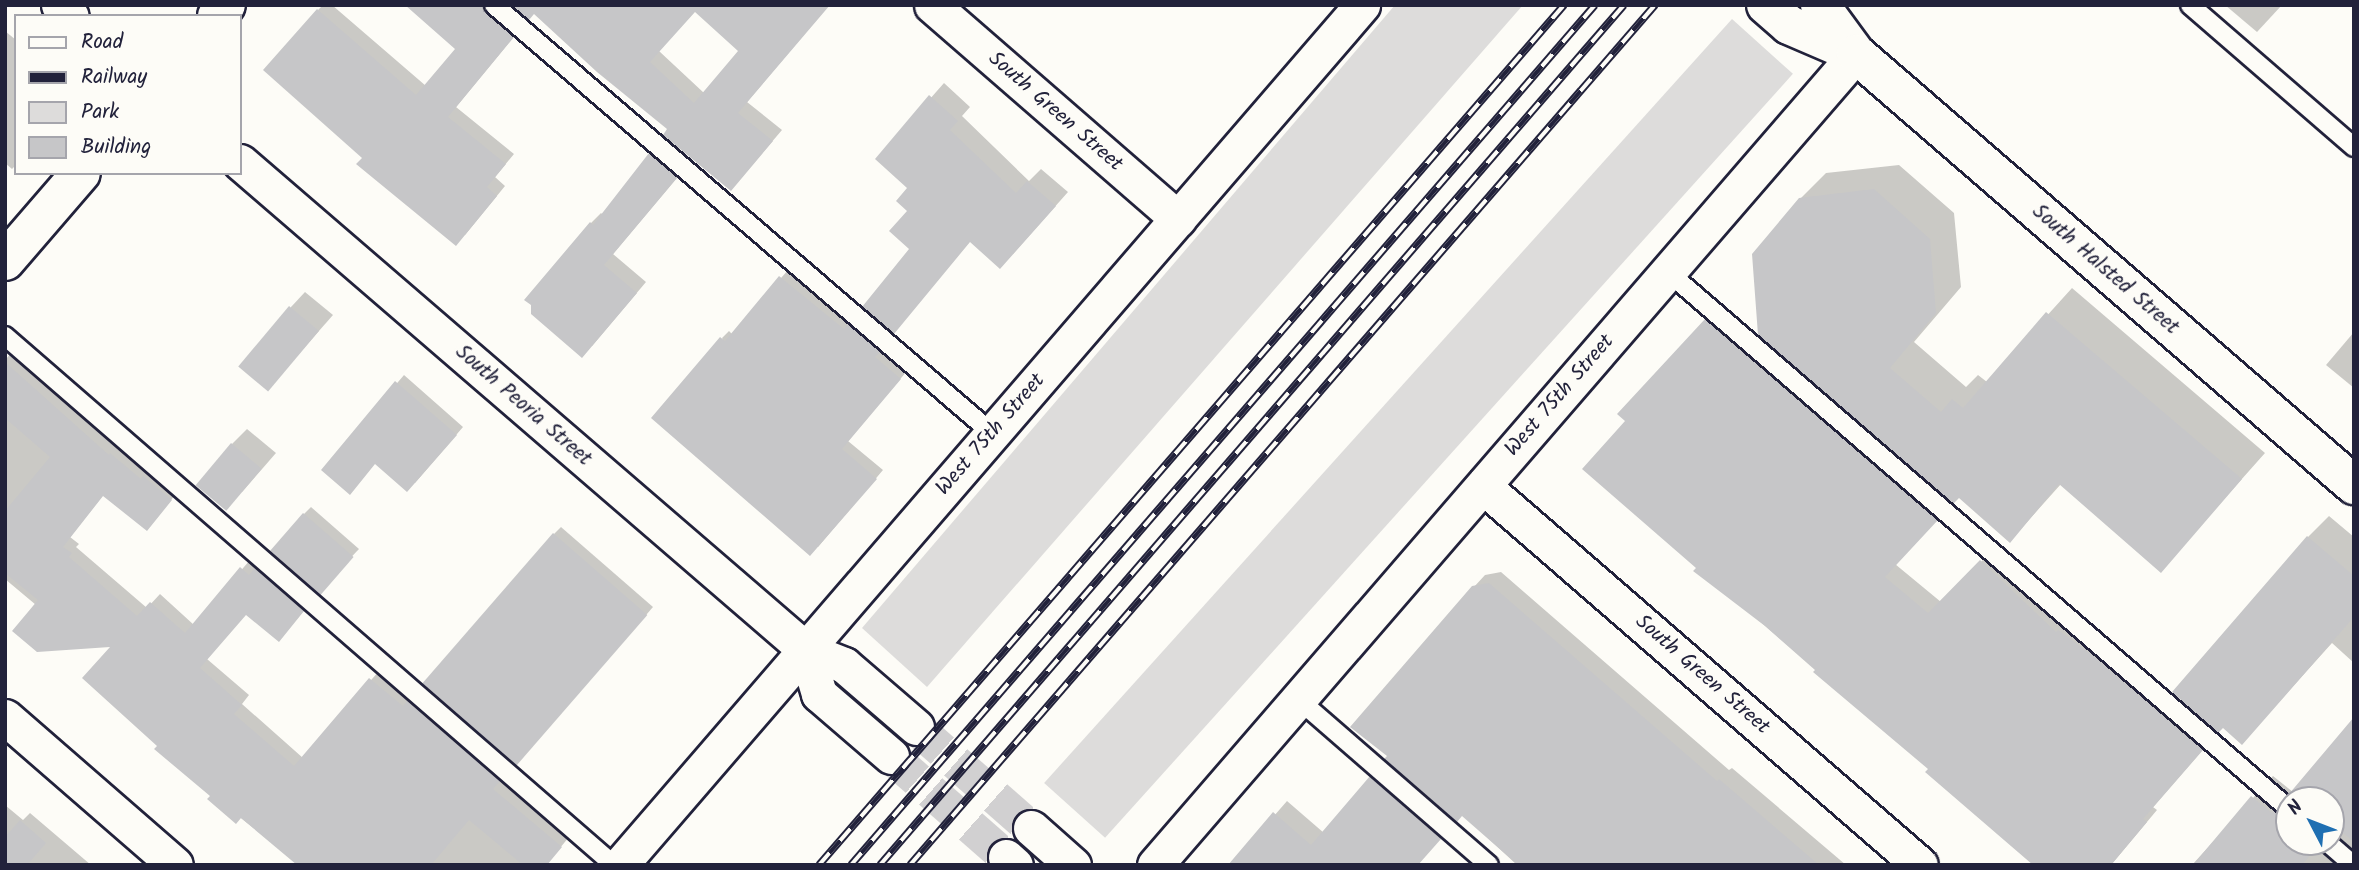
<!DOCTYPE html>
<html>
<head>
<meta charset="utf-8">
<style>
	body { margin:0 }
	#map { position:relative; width:2359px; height:870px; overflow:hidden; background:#fdfcf7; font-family:Kalam,sans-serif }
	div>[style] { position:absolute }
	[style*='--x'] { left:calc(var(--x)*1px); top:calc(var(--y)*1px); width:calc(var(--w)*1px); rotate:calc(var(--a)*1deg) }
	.green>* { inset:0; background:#dddcdb; transform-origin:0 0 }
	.shadow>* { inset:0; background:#0003 }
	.building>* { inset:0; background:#c6c6c8; transform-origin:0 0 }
	.minor-tunnel>* { height:35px; margin-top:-17.5px; transform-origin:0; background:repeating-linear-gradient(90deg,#d1d0d1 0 35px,transparent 0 53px) }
	.roads { filter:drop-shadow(2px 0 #22223b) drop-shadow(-2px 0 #22223b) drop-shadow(0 2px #22223b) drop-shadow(0 -2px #22223b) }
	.service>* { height:18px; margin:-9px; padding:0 9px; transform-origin:9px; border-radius:9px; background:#fdfcf7 }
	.minor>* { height:35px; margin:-17.5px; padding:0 17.5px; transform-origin:17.5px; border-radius:17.5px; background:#fdfcf7 }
	.tertiary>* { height:38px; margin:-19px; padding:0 19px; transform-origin:19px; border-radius:19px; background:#fdfcf7 }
	.secondary>* { height:38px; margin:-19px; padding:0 19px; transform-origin:19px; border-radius:19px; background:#fdfcf7 }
	.rail>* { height:8px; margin-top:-4px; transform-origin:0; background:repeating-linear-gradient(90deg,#fdfcf7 0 16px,#22223b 0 32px); box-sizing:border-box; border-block:2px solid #22223b }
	span { translate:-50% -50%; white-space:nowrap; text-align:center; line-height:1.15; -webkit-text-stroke:6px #fdfcf7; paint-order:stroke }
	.street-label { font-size:21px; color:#22223b }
	.frame { position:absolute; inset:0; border:7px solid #22223b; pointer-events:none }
	.legend { position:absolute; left:14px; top:14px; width:228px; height:161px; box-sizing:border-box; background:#fdfcf7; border:2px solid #a5a5ac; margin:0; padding:9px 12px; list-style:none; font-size:21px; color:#22223b }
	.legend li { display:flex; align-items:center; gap:14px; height:35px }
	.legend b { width:35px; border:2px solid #a5a5ac }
	.north { position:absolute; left:2275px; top:786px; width:70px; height:70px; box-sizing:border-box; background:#fdfcf7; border:2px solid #a5a5ac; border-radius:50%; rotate:312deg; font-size:19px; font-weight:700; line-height:28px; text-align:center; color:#22223b }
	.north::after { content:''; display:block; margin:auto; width:24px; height:32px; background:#1f6fb2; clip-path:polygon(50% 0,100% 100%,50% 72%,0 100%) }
</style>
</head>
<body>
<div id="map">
	<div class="green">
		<div style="clip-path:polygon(1395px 5px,1523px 5px,927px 687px,862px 628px)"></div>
		<div style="left:1732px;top:19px;width:82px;height:1028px;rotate:42deg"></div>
	</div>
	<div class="shadow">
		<div style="clip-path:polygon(323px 5px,332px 5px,426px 86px,458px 49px,408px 5px,489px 5px,522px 27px,456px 107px,514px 154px,495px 177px,505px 186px,465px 235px,364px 158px,318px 10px)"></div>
		<div style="clip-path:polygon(evenodd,829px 5px,747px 102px,782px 130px,741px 178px,669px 129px,534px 12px,829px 5px,695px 11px,740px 51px,704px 93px,659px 51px,695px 11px)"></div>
		<div style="clip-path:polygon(2225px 5px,2282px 5px,2257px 32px)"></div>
		<div style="clip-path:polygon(5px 31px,16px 40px,16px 165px,12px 169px,5px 163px)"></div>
		<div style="clip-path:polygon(944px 83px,970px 107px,962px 116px,1029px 181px,1041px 169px,1068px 192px,1013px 254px,971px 240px,894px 332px,912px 249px,910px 188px,877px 159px)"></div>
		<div style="clip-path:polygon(660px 144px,686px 167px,613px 254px,646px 282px,592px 346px,591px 223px,601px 213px,603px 215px)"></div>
		<div style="clip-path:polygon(1899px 165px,1954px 213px,1961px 287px,1914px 342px,1966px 387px,1978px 375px,1987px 382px,2072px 288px,2265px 453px,2161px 570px,2061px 484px,2010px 541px,1959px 496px,1953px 501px,1800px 199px,1826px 173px)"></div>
		<div style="clip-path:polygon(788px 270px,852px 323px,886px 344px,881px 349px,907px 371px,848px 441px,883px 470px,818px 547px,722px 338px,729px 331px,732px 334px)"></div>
		<div style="clip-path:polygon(305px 292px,333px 315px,268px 389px,291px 307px)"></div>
		<div style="clip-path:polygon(1717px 309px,1948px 508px,1895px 564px,1941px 602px,1993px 550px,2213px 738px,2153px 807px,2157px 810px,2111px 865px,1931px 769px,1698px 568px,1627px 421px)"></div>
		<div style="clip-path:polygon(2354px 332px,2354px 388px,2326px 365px)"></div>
		<div style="clip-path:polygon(16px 348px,35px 373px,118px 448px,120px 446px,179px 490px,155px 520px,104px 494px,70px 537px,79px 544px,76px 547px,147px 608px,160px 594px,194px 625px,250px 560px,312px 601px,279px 640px,246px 613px,207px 659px,249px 695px,242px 704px,303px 758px,379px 671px,508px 772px,501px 780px,569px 837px,546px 865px,300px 865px,212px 795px,114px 645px,36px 605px,5px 579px,5px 360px)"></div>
		<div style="clip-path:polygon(404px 375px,463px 427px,415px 483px,376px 462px,323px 470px)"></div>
		<div style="clip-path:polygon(247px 429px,276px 453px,242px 492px,232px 444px)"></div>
		<div style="clip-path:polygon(311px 507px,359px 549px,319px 591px,304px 514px)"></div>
		<div style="clip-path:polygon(2329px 516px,2354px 537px,2354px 663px,2332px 643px,2242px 743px,2308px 537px)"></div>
		<div style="clip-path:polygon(561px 527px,653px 607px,588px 682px,554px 534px)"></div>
		<div style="clip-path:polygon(1501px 572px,1729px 770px,1732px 768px,1846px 865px,1517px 865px,1462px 814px,1473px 588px,1485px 575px)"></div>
		<div style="clip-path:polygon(evenodd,2354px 720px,2354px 865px,2192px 865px,2273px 776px,2293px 792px,2354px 720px,2289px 800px,2331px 800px,2331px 842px,2289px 842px,2289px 800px)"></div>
		<div style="clip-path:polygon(1383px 765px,1452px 825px,1417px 865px,1231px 865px,1287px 801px,1324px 833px)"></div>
		<div style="clip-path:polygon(5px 805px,23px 820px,30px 813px,91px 865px,5px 865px)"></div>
	</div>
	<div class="building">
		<div style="clip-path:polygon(405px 5px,483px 5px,487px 14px,514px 37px,448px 117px,506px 164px,487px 187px,497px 196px,456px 246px,356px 164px,362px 158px,263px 70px,317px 9px,416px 95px,455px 49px)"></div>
		<div style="clip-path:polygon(evenodd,512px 5px,830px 5px,738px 113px,773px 141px,731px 191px,663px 135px,667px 129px,597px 72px,534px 14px,529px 20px,512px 5px,695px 12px,738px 51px,694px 103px,650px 62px,695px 12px)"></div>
		<div style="clip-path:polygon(929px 95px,958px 121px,950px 130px,1016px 193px,1027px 181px,1056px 206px,1000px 269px,970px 242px,894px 334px,862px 307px,909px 249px,889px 231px,907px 211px,896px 201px,907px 188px,875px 159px)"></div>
		<div style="clip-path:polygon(649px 153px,677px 178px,604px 265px,637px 293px,582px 358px,531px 314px,531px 305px,524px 300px,590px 222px,593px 225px)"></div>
		<div style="clip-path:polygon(1874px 189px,1930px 239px,1936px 313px,1890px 368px,1941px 412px,1952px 399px,1963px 408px,2046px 312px,2242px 479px,2161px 573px,2059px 484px,2010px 543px,1959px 498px,1953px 504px,1758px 335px,1752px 254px,1799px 198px)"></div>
		<div style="clip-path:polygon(779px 276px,844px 329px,848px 324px,880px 352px,875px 357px,901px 379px,842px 449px,877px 479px,810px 556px,651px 418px,720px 337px,725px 341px)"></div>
		<div style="left:289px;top:306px;width:39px;height:79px;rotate:40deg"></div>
		<div style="clip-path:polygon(1705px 319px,1938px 520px,1885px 577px,1928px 613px,1980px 560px,2056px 632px,2058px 630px,2092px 655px,2203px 750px,2143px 819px,2147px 822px,2111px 865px,2033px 865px,1925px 772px,1928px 769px,1813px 672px,1815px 670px,1765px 626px,1693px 571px,1696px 568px,1582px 469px,1625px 421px,1617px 414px)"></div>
		<div style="clip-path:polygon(5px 362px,109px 455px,110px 453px,141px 479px,143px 476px,172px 500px,147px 531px,103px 496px,63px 547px,72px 553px,69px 557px,137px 616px,150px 602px,185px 633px,240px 567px,249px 575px,255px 568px,304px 611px,279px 642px,246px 615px,200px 668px,242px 705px,234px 714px,294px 766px,369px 678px,403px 706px,407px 701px,500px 781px,493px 789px,562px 847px,547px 865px,523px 865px,469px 820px,431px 865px,297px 865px,241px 818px,236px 824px,207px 799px,210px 796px,154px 749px,157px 746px,82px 678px,110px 647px,37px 652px,12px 631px,38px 600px,5px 573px,5px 511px,50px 457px,5px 418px)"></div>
		<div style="clip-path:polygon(395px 381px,457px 435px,407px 492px,375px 464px,350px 495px,321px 470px)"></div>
		<div style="left:231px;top:443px;width:40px;height:55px;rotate:40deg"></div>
		<div style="left:303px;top:513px;width:67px;height:50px;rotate:41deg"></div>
		<div style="left:553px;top:533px;width:125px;height:199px;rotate:41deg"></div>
		<div style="clip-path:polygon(2307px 536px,2354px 576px,2354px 617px,2242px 745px,2223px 728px,2218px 733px,2172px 692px)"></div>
		<div style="clip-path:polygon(1489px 583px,1717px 781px,1719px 779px,1819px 865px,1518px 865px,1462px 816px,1457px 822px,1384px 759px,1387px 756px,1350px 727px,1472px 586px)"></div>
		<div style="clip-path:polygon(2354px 717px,2354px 842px,2335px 826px,2331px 830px,2331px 800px,2296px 800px,2289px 794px)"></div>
		<div style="clip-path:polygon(1370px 776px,1441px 839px,1418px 865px,1228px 865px,1273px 812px,1311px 845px)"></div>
		<div style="clip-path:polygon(2251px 796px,2272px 813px,2274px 811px,2289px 820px,2289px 842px,2316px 842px,2317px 847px,2302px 865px,2193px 865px)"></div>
		<div style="clip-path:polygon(20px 820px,46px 843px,27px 865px,5px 865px,5px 837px)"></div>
	</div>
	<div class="minor-tunnel">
		<div style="--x:916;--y:727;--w:153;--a:41.3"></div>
		<div style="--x:891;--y:756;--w:153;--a:41.3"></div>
	</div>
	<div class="roads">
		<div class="service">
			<div style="--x:494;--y:5;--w:657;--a:40.68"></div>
			<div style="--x:2190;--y:5;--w:217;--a:40.9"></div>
			<div style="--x:1668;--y:272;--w:821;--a:40.85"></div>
			<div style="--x:5;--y:336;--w:807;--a:40.98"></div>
			<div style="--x:1298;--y:699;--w:253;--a:41"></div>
			<div style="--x:2327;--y:842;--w:35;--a:41"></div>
		</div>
		<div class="minor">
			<div style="--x:59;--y:5;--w:16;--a:43"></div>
			<div style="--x:932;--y:5;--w:326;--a:41"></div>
			<div style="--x:240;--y:162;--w:747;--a:40.77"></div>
			<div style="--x:806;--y:650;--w:41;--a:21.5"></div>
			<div style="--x:844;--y:665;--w:95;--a:40.7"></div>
			<div style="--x:1483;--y:486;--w:578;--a:40.93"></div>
			<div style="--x:806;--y:650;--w:46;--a:73.5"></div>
			<div style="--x:819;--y:694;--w:95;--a:40.7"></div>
			<div style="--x:5;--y:717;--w:225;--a:41"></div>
			<div style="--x:1031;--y:828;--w:56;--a:41.4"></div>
			<div style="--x:1006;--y:857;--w:12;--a:42"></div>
			<div style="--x:620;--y:865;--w:1136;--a:-49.21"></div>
			<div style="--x:1155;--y:865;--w:1072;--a:-49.16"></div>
		</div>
		<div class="tertiary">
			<div style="--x:217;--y:16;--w:14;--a:-51"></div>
			<div style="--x:5;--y:261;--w:116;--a:-49.2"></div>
		</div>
		<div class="secondary">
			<div style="--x:1766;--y:5;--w:30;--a:41"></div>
			<div style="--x:1789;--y:25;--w:71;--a:23.3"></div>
			<div style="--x:1820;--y:5;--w:61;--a:53.7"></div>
			<div style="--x:1856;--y:54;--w:659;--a:40.87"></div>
		</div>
	</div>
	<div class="rail">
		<div style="--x:819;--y:865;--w:1138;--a:-49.1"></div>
		<div style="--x:851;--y:865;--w:1137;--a:-49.14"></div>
		<div style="--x:880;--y:865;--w:1137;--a:-49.14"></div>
		<div style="--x:910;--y:865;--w:1138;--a:-49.1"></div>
	</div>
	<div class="street-label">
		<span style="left:1055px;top:112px;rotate:41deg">South Green Street</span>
		<span style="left:2105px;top:270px;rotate:41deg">South Halsted Street</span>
		<span style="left:1560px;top:396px;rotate:-49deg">West 75th Street</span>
		<span style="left:523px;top:406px;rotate:41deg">South Peoria Street</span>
		<span style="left:991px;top:435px;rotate:-49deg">West 75th Street</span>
		<span style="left:1702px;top:675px;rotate:41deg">South Green Street</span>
	</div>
	<div class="frame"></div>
	<ul class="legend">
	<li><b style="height:9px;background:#fdfcf7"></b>Road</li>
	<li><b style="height:9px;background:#22223b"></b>Railway</li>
	<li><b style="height:19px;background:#dddcdb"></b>Park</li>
	<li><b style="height:19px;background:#c6c6c8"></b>Building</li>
	</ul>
	<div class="north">N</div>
</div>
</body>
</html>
